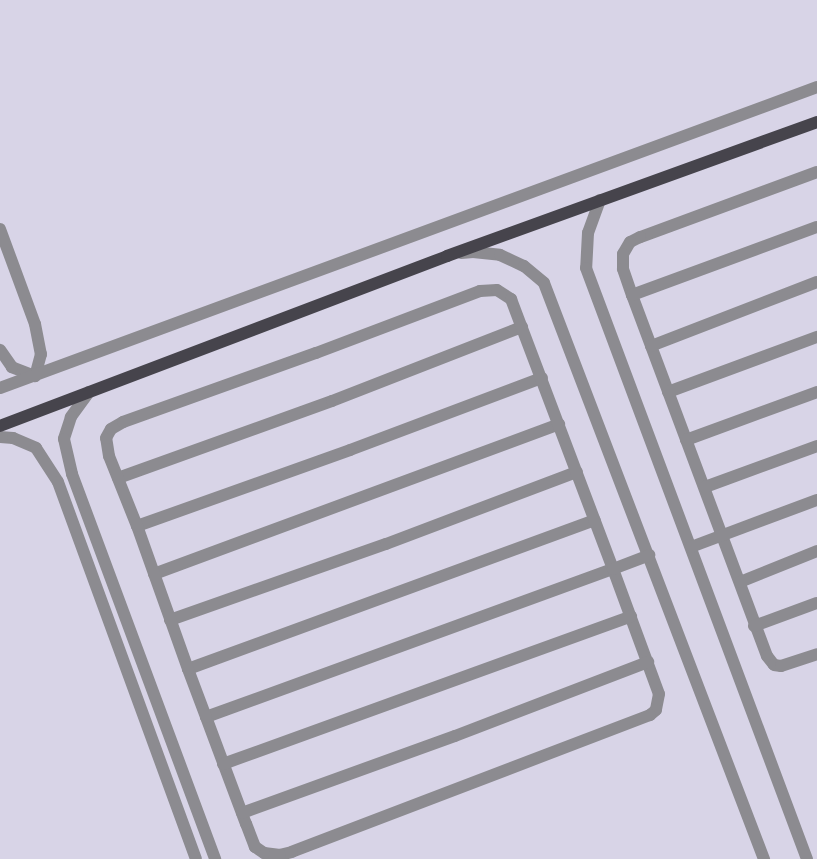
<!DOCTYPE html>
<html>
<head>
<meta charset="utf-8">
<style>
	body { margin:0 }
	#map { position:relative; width:817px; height:859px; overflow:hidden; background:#e4e2ee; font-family:"PT Sans Narrow",sans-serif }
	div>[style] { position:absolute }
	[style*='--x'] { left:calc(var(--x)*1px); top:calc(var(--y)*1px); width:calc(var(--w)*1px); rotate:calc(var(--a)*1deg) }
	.built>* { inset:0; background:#d8d4e7; transform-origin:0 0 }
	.minor>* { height:12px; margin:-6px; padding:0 6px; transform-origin:6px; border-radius:6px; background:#8c8b90 }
	.major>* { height:12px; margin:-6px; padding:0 6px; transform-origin:6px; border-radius:6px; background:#46444c }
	span { translate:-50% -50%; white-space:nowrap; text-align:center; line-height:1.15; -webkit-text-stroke:4px #fff; paint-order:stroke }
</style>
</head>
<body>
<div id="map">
	<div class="built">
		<div style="left:0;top:0;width:817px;height:859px"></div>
	</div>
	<div class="minor">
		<div style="--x:817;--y:172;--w:189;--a:159.8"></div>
		<div style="--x:640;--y:237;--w:11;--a:153"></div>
		<div style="--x:630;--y:242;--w:14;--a:120"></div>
		<div style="--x:623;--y:254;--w:15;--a:90"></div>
		<div style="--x:623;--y:269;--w:28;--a:71"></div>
		<div style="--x:632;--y:295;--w:385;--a:69.5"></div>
		<div style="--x:767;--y:656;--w:11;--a:52"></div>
		<div style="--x:774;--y:665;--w:7;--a:8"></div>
		<div style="--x:781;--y:666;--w:38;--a:-18"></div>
		<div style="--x:600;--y:200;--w:35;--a:110"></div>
		<div style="--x:588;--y:233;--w:35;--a:93"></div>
		<div style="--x:586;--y:268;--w:631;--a:69.5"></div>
		<div style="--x:0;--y:229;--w:101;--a:69.8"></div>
		<div style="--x:35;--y:324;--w:31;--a:79"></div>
		<div style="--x:41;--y:354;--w:23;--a:105"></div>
		<div style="--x:35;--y:376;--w:25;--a:-159"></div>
		<div style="--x:12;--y:367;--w:21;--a:-125"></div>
		<div style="--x:461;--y:253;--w:12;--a:-5"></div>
		<div style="--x:473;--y:252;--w:27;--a:6"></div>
		<div style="--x:500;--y:255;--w:26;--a:25"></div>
		<div style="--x:524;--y:266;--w:26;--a:40"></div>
		<div style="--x:544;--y:283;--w:617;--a:69.1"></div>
		<div style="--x:632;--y:295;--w:197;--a:-20.2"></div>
		<div style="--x:651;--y:346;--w:178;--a:-21.1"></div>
		<div style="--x:0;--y:388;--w:871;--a:-20.22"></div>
		<div style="--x:89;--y:392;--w:31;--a:126"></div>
		<div style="--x:71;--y:417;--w:23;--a:108"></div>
		<div style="--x:64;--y:439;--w:36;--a:77"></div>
		<div style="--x:72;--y:474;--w:411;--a:69.6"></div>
		<div style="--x:668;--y:392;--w:159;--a:-20.3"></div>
		<div style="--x:0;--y:437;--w:13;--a:4"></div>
		<div style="--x:13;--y:438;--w:25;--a:23"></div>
		<div style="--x:36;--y:448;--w:40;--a:57.1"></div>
		<div style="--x:58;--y:482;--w:401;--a:69.9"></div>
		<div style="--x:686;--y:440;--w:140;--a:-20.1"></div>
		<div style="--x:118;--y:478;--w:227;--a:-19.8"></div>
		<div style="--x:332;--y:401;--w:204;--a:-21.3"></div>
		<div style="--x:705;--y:487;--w:119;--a:-20.1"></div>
		<div style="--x:137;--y:526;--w:226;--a:-19.6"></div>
		<div style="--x:350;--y:450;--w:205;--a:-20.6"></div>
		<div style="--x:691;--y:547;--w:134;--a:-20.5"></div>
		<div style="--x:154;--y:574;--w:432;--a:-20.3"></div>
		<div style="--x:740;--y:582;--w:83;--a:-21.9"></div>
		<div style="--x:170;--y:620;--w:229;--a:-19.4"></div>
		<div style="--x:386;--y:544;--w:204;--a:-20.7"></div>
		<div style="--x:754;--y:626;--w:67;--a:-20.1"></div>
		<div style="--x:188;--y:669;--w:433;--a:-20.1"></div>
		<div style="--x:206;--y:717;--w:433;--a:-20"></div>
		<div style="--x:613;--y:569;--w:133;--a:69.8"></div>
		<div style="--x:659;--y:694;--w:16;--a:101"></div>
		<div style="--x:656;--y:710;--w:8;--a:140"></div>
		<div style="--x:650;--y:715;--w:383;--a:159.1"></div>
		<div style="--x:292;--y:852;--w:12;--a:166"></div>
		<div style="--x:280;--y:855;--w:16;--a:-173"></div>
		<div style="--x:264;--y:853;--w:11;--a:-146"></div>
		<div style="--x:255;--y:847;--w:25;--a:-111"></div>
		<div style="--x:246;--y:824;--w:114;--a:-110.5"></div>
		<div style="--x:206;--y:717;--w:51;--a:-110.6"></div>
		<div style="--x:188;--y:669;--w:152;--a:-109.6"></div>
		<div style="--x:137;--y:526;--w:75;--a:-111.8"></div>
		<div style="--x:109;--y:456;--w:18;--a:-99"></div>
		<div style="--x:106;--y:438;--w:10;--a:-61"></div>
		<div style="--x:111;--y:429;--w:14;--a:-30"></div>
		<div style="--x:123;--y:422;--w:205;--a:-19.7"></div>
		<div style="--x:316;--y:353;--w:175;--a:-20.7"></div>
		<div style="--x:480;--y:291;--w:17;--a:-3"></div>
		<div style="--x:497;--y:290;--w:17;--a:33"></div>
		<div style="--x:511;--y:299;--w:289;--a:69.3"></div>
		<div style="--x:613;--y:569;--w:39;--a:-21"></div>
		<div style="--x:223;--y:764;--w:434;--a:-19.9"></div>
		<div style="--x:242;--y:813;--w:226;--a:-19.9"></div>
		<div style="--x:455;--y:736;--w:207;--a:-21"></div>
	</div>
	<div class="major">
		<div style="--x:0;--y:426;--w:478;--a:-20.8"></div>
		<div style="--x:447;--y:256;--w:394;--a:-19.9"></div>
	</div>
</div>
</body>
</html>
